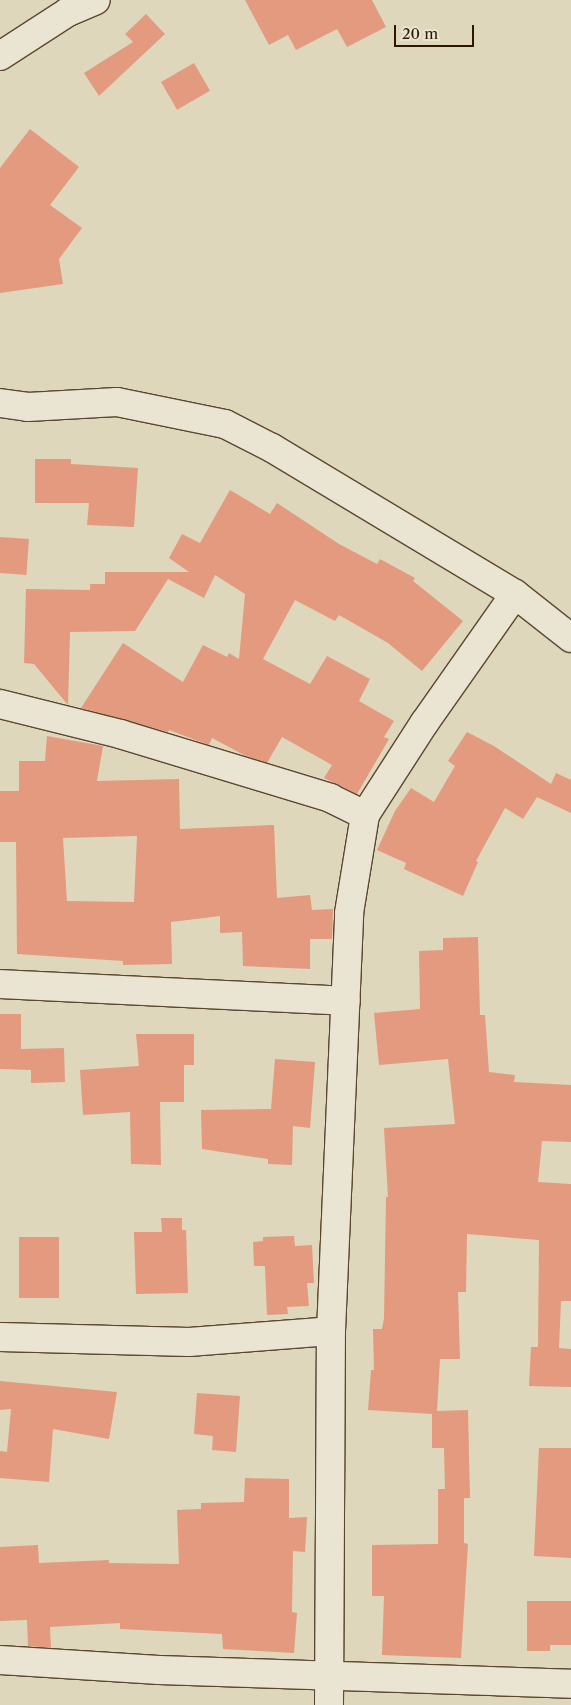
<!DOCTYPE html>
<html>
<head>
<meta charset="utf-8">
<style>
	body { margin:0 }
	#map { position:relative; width:571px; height:1705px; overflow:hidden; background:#ded7bb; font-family:"Libre Caslon Text",serif }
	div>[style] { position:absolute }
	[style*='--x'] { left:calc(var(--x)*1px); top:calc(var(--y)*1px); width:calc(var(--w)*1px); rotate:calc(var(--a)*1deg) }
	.building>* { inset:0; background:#e39a7f; transform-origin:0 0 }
	.roads { filter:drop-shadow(1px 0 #5c462f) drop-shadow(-1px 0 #5c462f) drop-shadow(0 1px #5c462f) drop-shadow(0 -1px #5c462f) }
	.minor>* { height:28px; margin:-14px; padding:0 14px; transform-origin:14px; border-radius:14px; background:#eae5d3 }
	span { translate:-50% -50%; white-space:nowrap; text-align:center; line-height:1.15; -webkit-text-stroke:4px #eae5d3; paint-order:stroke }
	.scale { position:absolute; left:394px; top:25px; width:80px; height:22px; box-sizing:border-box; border:2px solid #301500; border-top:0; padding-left:6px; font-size:15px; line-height:18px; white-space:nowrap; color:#301500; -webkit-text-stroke:4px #eae5d3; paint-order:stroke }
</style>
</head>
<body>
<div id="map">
	<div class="building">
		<div style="clip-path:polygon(245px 0,372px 0,386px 27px,347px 47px,337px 29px,296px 50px,288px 35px,269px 45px)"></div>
		<div style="clip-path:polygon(146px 14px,165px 34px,99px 96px,84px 73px,133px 42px,125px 34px)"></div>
		<div style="left:194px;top:63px;width:32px;height:38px;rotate:60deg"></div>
		<div style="clip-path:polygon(30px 129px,79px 167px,50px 205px,82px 228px,59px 259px,63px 284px,0 293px,0 168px)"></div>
		<div style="clip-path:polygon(35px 459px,71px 459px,71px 464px,138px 468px,134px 527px,87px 525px,89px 503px,35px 503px)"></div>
		<div style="clip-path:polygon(230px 490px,270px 514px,277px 503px,339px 544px,377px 564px,380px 559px,415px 578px,413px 581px,463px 621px,422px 671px,388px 643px,339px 615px,335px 621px,295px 600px,263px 659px,310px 684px,327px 656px,370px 679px,359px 701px,394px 721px,384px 737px,389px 739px,357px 794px,324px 778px,332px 765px,282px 737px,267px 763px,244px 755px,212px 738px,209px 745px,169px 730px,168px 732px,81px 708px,123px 643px,183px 682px,203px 645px,227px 657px,229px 653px,239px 659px,245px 594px,215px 575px,204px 598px,168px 579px,135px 631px,70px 632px,68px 705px,34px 664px,24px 663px,26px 589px,90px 590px,90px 584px,105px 584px,105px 572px,189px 572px,169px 558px,182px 534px,200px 543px)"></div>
		<div style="left:0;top:537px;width:29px;height:36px;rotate:4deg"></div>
		<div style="clip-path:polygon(467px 732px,494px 746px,551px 784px,556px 773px,571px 780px,571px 813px,537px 797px,523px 819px,505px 808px,476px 861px,478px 862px,463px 896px,404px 869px,406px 863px,377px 850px,395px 811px,411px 788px,434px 802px,455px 766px,448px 761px)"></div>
		<div style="clip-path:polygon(evenodd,47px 736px,103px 746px,97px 781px,179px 779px,180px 829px,274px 825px,277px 898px,310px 895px,312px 910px,333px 909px,332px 939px,310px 939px,310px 969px,243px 966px,242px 932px,220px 933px,220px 916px,171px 922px,172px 964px,123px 965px,123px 961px,17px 954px,16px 842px,0 842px,0 791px,19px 791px,19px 761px,45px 761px,47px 736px,137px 836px,134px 902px,67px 901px,63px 838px,137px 836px)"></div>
		<div style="clip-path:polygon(478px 937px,480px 1015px,485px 1015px,489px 1072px,515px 1075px,514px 1082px,571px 1085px,571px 1142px,542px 1141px,538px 1182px,571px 1184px,571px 1301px,561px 1301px,559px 1348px,571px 1349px,571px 1387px,529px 1386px,531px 1347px,538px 1347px,539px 1240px,467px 1234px,466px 1292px,458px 1292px,460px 1359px,440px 1359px,437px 1411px,468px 1410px,470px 1498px,464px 1498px,464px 1543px,468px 1544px,461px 1658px,382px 1655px,384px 1596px,372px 1596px,372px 1545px,438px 1544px,438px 1489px,445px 1489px,444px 1448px,432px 1448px,432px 1414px,368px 1410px,371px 1370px,374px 1370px,373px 1329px,382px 1329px,384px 1318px,386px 1197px,388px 1197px,384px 1128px,455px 1124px,448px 1059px,379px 1065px,374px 1013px,420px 1009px,419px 951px,443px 950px,443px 938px)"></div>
		<div style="clip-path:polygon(0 1014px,21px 1014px,21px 1049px,64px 1048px,65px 1082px,31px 1083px,31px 1070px,0 1069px)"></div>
		<div style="clip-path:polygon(136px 1034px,194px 1034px,194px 1065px,184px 1065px,184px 1102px,160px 1102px,161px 1165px,131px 1164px,130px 1112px,83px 1115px,80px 1070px,139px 1066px)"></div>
		<div style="clip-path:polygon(275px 1059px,315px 1062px,310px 1128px,293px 1126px,292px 1165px,268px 1164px,268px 1159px,202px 1149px,201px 1110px,271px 1109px)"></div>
		<div style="clip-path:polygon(161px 1218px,182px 1218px,182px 1230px,186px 1230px,188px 1293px,136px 1294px,134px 1232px,162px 1232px)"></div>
		<div style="clip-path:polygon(294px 1236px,295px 1246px,312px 1245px,314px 1283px,307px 1283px,309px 1306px,287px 1307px,288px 1314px,267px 1315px,265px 1266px,254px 1266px,253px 1242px,263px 1241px,263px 1237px)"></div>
		<div style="left:19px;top:1237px;width:40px;height:61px"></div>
		<div style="clip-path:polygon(0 1381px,117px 1392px,109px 1439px,53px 1429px,49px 1482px,0 1478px,0 1451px,7px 1452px,11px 1409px,0 1410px)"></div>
		<div style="clip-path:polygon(197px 1393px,240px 1396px,236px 1452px,212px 1450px,213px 1436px,194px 1434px)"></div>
		<div style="clip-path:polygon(539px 1448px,571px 1448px,571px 1558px,534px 1556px)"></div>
		<div style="clip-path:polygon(245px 1478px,289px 1479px,289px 1518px,307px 1517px,305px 1552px,293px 1551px,292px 1612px,297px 1613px,294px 1653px,223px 1649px,222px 1634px,120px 1629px,120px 1623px,50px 1627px,51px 1648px,28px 1646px,27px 1620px,0 1621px,0 1547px,38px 1545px,39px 1563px,109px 1560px,109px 1563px,179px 1564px,177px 1510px,201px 1509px,201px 1503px,244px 1502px)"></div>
		<div style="clip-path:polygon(527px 1601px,571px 1601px,571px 1645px,550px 1645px,550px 1651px,527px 1651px)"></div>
	</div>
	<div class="roads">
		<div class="minor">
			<div style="--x:0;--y:56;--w:81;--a:-32.9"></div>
			<div style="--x:68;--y:12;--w:30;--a:-23"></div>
			<div style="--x:0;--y:403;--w:28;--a:8"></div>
			<div style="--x:28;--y:407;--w:89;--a:-3.2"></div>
			<div style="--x:117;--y:402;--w:110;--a:11.5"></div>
			<div style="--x:225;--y:424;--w:53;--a:27.1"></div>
			<div style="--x:272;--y:448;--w:283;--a:31"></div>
			<div style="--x:515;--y:594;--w:71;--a:38.2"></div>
			<div style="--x:0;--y:704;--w:124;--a:14"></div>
			<div style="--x:120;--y:734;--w:220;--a:16.9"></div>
			<div style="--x:330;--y:798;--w:39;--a:26"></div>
			<div style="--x:0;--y:984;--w:346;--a:2.8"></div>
			<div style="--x:0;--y:1337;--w:189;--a:1.5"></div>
			<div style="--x:189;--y:1342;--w:142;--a:-4.4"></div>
			<div style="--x:0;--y:1660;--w:159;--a:3.6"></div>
			<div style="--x:159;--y:1670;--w:412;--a:1.9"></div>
			<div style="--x:329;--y:1705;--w:374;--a:-89.7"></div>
			<div style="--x:331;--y:1331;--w:418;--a:-87.5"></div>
			<div style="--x:349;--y:913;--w:99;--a:-80.7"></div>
			<div style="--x:365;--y:815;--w:111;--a:-57.2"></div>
			<div style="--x:425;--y:722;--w:156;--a:-54.9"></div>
		</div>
	</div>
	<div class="scale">20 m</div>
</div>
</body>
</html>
